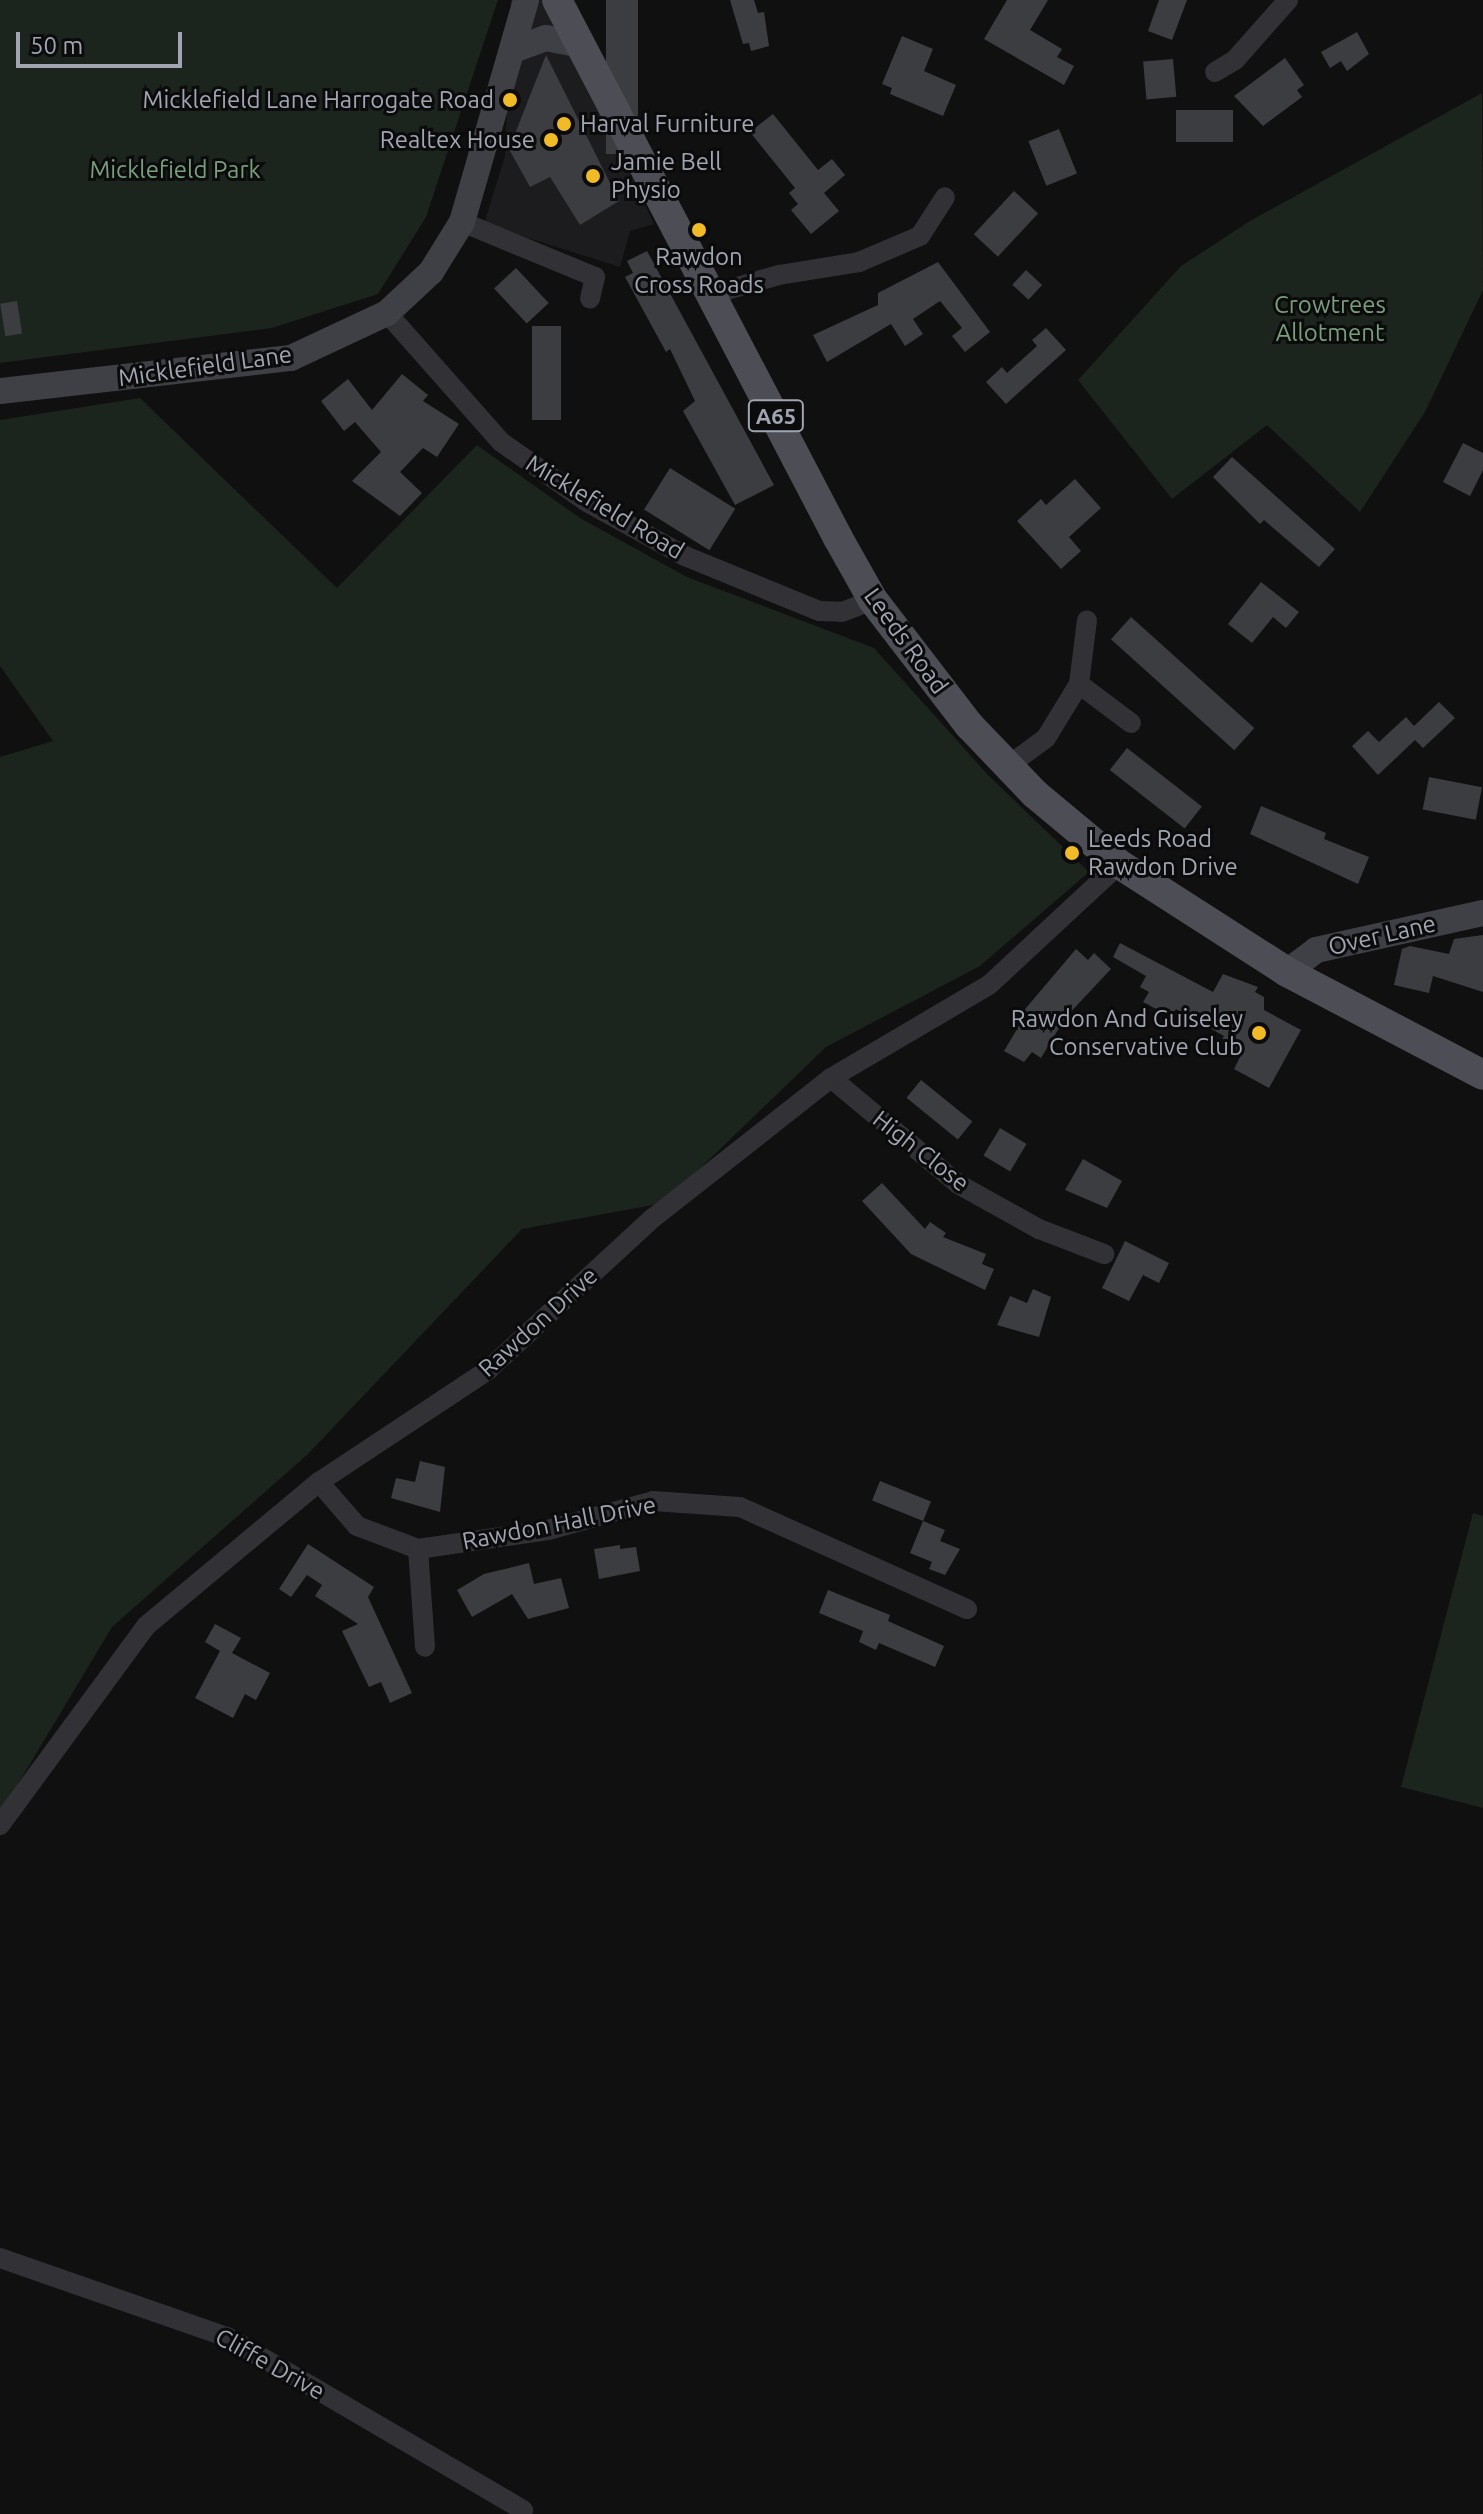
<!DOCTYPE html>
<html>
<head>
<meta charset="utf-8">
<style>
	body { margin:0 }
	#map { position:relative; width:1483px; height:2514px; overflow:hidden; background:#101011; font-family:Ubuntu,sans-serif }
	div>[style] { position:absolute }
	[style*='--x'] { left:calc(var(--x)*1px); top:calc(var(--y)*1px); width:calc(var(--w)*1px); rotate:calc(var(--a)*1deg) }
	.built>* { inset:0; background:#1c1c1e }
	.green>* { inset:0; background:#1c241e }
	.building>* { inset:0; background:#3c3d41; transform-origin:0 0 }
	.street>* { height:20px; margin:-10px; padding:0 10px; transform-origin:10px; border-radius:10px; background:#313136 }
	.secondary>* { height:26px; margin:-13px; padding:0 13px; transform-origin:13px; border-radius:13px; background:#3f4046 }
	.primary>* { height:30px; margin:-15px; padding:0 15px; transform-origin:15px; border-radius:15px; background:#4d4e55 }
	.dots>* { width:22px; height:22px; translate:-50% -50%; box-sizing:border-box; border:4px solid #0b0b0c; border-radius:50% }
	span { translate:-50% -50%; white-space:nowrap; text-align:center; line-height:1.15; -webkit-text-stroke:6px #0b0b0c; paint-order:stroke }
	.shield-label span { padding:2px 6px; background:#0b0b0c; border:2px solid; border-radius:6px; -webkit-text-stroke-width:0 }
	.shield-label { font-size:22px; color:#a1a5b2; font-weight:700 }
	.poi-label { font-size:24px; color:#a1a5b2 }
	.right { translate:-100% -50%; text-align:right }
	.left { translate:0 -50%; text-align:left }
	.park-label { font-size:24px; color:#789e7c }
	.street-label { font-size:24px; color:#a1a5b2 }
	.scale { position:absolute; left:16px; top:32px; width:166px; height:36px; box-sizing:border-box; border:4px solid #a1a5b2; border-top:0; padding-left:10px; font-size:24px; line-height:28px; white-space:nowrap; color:#a1a5b2; -webkit-text-stroke:6px #0b0b0c; paint-order:stroke }
</style>
</head>
<body>
<div id="map">
	<div class="built">
		<div style="clip-path:polygon(511px 0,547px 0,654px 224px,630px 231px,620px 267px,484px 224px,505px 156px)"></div>
	</div>
	<div class="green">
		<div style="clip-path:polygon(0 0,498px 0,426px 217px,378px 294px,272px 328px,0 363px)"></div>
		<div style="clip-path:polygon(1482px 93px,1483px 290px,1425px 412px,1360px 512px,1267px 425px,1172px 499px,1078px 380px,1181px 266px,1250px 221px)"></div>
		<div style="clip-path:polygon(140px 398px,337px 588px,477px 445px,580px 518px,687px 577px,874px 648px,989px 776px,1089px 872px,980px 966px,826px 1047px,664px 1203px,522px 1229px,308px 1454px,112px 1627px,0 1814px,0 757px,53px 741px,0 666px,0 420px)"></div>
		<div style="clip-path:polygon(1473px 1513px,1483px 1516px,1483px 1808px,1401px 1787px)"></div>
	</div>
	<div class="building">
		<div style="left:606px;top:0;width:32px;height:154px"></div>
		<div style="clip-path:polygon(730px 0,754px 0,758px 13px,764px 12px,769px 46px,751px 51px,749px 43px,743px 44px)"></div>
		<div style="clip-path:polygon(1007px 0,1048px 0,1030px 30px,1062px 49px,1057px 57px,1074px 66px,1064px 85px,984px 39px)"></div>
		<div style="clip-path:polygon(1159px 0,1187px 0,1172px 40px,1148px 31px)"></div>
		<div style="clip-path:polygon(1357px 32px,1369px 54px,1347px 71px,1341px 61px,1330px 68px,1321px 52px)"></div>
		<div style="clip-path:polygon(902px 36px,933px 49px,924px 71px,956px 85px,943px 116px,890px 94px,892px 88px,882px 84px)"></div>
		<div style="clip-path:polygon(546px 55px,619px 201px,580px 225px,550px 177px,530px 187px,509px 149px)"></div>
		<div style="clip-path:polygon(1285px 58px,1304px 85px,1297px 90px,1302px 97px,1263px 126px,1234px 96px)"></div>
		<div style="left:1173px;top:59px;width:38px;height:30px;rotate:85deg"></div>
		<div style="left:1233px;top:110px;width:32px;height:57px;rotate:90deg"></div>
		<div style="clip-path:polygon(773px 114px,818px 170px,832px 159px,845px 175px,824px 193px,839px 211px,811px 234px,791px 210px,798px 204px,789px 193px,795px 188px,750px 132px)"></div>
		<div style="left:1059px;top:129px;width:48px;height:33px;rotate:68deg"></div>
		<div style="left:1014px;top:191px;width:33px;height:59px;rotate:43deg"></div>
		<div style="clip-path:polygon(647px 251px,774px 485px,735px 505px,683px 411px,695px 401px,670px 349px,666px 352px,625px 277px,633px 273px,627px 261px)"></div>
		<div style="clip-path:polygon(938px 262px,990px 332px,965px 352px,952px 336px,962px 328px,940px 301px,913px 319px,923px 334px,905px 346px,891px 324px,827px 362px,813px 335px,878px 305px,878px 293px)"></div>
		<div style="left:516px;top:268px;width:48px;height:30px;rotate:47deg"></div>
		<div style="left:1026px;top:270px;width:22px;height:20px;rotate:43deg"></div>
		<div style="left:17px;top:301px;width:33px;height:17px;rotate:81deg"></div>
		<div style="left:532px;top:326px;width:29px;height:94px"></div>
		<div style="clip-path:polygon(1046px 328px,1066px 350px,1006px 404px,986px 382px,1002px 367px,1007px 373px,1037px 346px,1032px 340px)"></div>
		<div style="clip-path:polygon(402px 374px,428px 395px,423px 401px,459px 424px,437px 457px,423px 448px,400px 472px,422px 493px,400px 516px,352px 481px,381px 452px,355px 422px,344px 431px,321px 401px,348px 379px,372px 410px)"></div>
		<div style="clip-path:polygon(1463px 443px,1483px 453px,1483px 470px,1470px 496px,1443px 482px)"></div>
		<div style="clip-path:polygon(1232px 457px,1335px 549px,1319px 567px,1264px 520px,1260px 524px,1213px 477px)"></div>
		<div style="left:670px;top:468px;width:77px;height:49px;rotate:32deg"></div>
		<div style="clip-path:polygon(1075px 479px,1101px 508px,1069px 537px,1081px 551px,1061px 569px,1017px 521px,1041px 499px,1046px 505px)"></div>
		<div style="clip-path:polygon(1261px 582px,1299px 612px,1286px 628px,1273px 617px,1252px 643px,1228px 624px)"></div>
		<div style="left:1131px;top:617px;width:166px;height:30px;rotate:42deg"></div>
		<div style="clip-path:polygon(1439px 702px,1455px 718px,1423px 748px,1415px 740px,1378px 775px,1352px 746px,1368px 731px,1379px 742px,1406px 717px,1414px 726px)"></div>
		<div style="left:1127px;top:748px;width:95px;height:28px;rotate:38deg"></div>
		<div style="left:1429px;top:777px;width:54px;height:33px;rotate:11deg"></div>
		<div style="clip-path:polygon(1261px 806px,1326px 833px,1324px 839px,1369px 857px,1358px 884px,1250px 834px)"></div>
		<div style="clip-path:polygon(1483px 935px,1483px 992px,1433px 976px,1429px 993px,1394px 985px,1402px 949px,1410px 946px,1449px 954px,1454px 939px)"></div>
		<div style="clip-path:polygon(1120px 943px,1213px 992px,1223px 974px,1258px 987px,1255px 992px,1264px 997px,1264px 1010px,1301px 1030px,1269px 1088px,1234px 1069px,1241px 1055px,1220px 1043px,1224px 1036px,1176px 1009px,1171px 1017px,1143px 1002px,1149px 992px,1140px 987px,1146px 976px,1113px 957px)"></div>
		<div style="clip-path:polygon(1076px 949px,1088px 960px,1094px 953px,1111px 969px,1065px 1018px,1041px 1058px,1032px 1052px,1024px 1062px,1004px 1051px,1020px 1024px,1015px 1021px)"></div>
		<div style="left:921px;top:1080px;width:66px;height:23px;rotate:39deg"></div>
		<div style="left:1000px;top:1128px;width:31px;height:32px;rotate:31deg"></div>
		<div style="clip-path:polygon(1083px 1159px,1122px 1181px,1107px 1208px,1065px 1190px)"></div>
		<div style="clip-path:polygon(882px 1183px,925px 1229px,930px 1222px,946px 1233px,943px 1237px,986px 1254px,982px 1264px,994px 1269px,985px 1290px,911px 1254px,862px 1201px)"></div>
		<div style="clip-path:polygon(1125px 1241px,1169px 1263px,1159px 1283px,1143px 1275px,1129px 1301px,1102px 1288px)"></div>
		<div style="clip-path:polygon(1033px 1289px,1051px 1297px,1039px 1337px,997px 1325px,1010px 1296px,1027px 1303px)"></div>
		<div style="clip-path:polygon(420px 1461px,445px 1467px,440px 1512px,391px 1498px,396px 1478px,415px 1482px)"></div>
		<div style="left:880px;top:1481px;width:55px;height:21px;rotate:22deg"></div>
		<div style="clip-path:polygon(923px 1521px,945px 1530px,940px 1541px,960px 1549px,945px 1575px,929px 1569px,932px 1562px,910px 1553px)"></div>
		<div style="clip-path:polygon(308px 1544px,374px 1587px,368px 1597px,412px 1693px,390px 1703px,381px 1682px,369px 1687px,342px 1631px,358px 1624px,315px 1596px,322px 1585px,307px 1575px,291px 1597px,279px 1589px)"></div>
		<div style="clip-path:polygon(620px 1545px,620px 1549px,636px 1547px,640px 1571px,599px 1579px,594px 1549px)"></div>
		<div style="clip-path:polygon(529px 1563px,534px 1584px,561px 1578px,569px 1608px,528px 1619px,512px 1594px,472px 1617px,457px 1590px,484px 1574px)"></div>
		<div style="clip-path:polygon(828px 1590px,890px 1615px,888px 1621px,944px 1646px,935px 1667px,879px 1643px,876px 1650px,859px 1642px,863px 1631px,819px 1613px)"></div>
		<div style="clip-path:polygon(215px 1624px,241px 1638px,232px 1653px,270px 1673px,256px 1700px,245px 1694px,233px 1718px,195px 1698px,220px 1651px,205px 1642px)"></div>
	</div>
	<div class="street">
		<div style="--x:1215;--y:72;--w:23;--a:-31"></div>
		<div style="--x:1235;--y:60;--w:80;--a:-48.5"></div>
		<div style="--x:462;--y:222;--w:144;--a:22.5"></div>
		<div style="--x:595;--y:277;--w:22;--a:103"></div>
		<div style="--x:713;--y:294;--w:69;--a:-16.1"></div>
		<div style="--x:779;--y:275;--w:81;--a:-9.2"></div>
		<div style="--x:859;--y:262;--w:66;--a:-23.1"></div>
		<div style="--x:920;--y:236;--w:46;--a:-57.3"></div>
		<div style="--x:387;--y:313;--w:172;--a:48.5"></div>
		<div style="--x:501;--y:442;--w:105;--a:34.9"></div>
		<div style="--x:587;--y:502;--w:112;--a:28.9"></div>
		<div style="--x:685;--y:556;--w:145;--a:22.3"></div>
		<div style="--x:819;--y:611;--w:23;--a:2"></div>
		<div style="--x:842;--y:612;--w:33;--a:-21"></div>
		<div style="--x:1079;--y:684;--w:65;--a:36.9"></div>
		<div style="--x:1008;--y:766;--w:47;--a:-36.4"></div>
		<div style="--x:1046;--y:738;--w:63;--a:-58.6"></div>
		<div style="--x:1079;--y:684;--w:64;--a:-82.9"></div>
		<div style="--x:831;--y:1078;--w:165;--a:39.8"></div>
		<div style="--x:958;--y:1184;--w:93;--a:29.1"></div>
		<div style="--x:1039;--y:1229;--w:70;--a:21"></div>
		<div style="--x:319;--y:1482;--w:58;--a:49.2"></div>
		<div style="--x:357;--y:1526;--w:65;--a:20.7"></div>
		<div style="--x:418;--y:1549;--w:131;--a:-8.3"></div>
		<div style="--x:548;--y:1530;--w:109;--a:-15.4"></div>
		<div style="--x:653;--y:1501;--w:87;--a:3.9"></div>
		<div style="--x:740;--y:1507;--w:249;--a:24.2"></div>
		<div style="--x:418;--y:1549;--w:98;--a:85.9"></div>
		<div style="--x:0;--y:1825;--w:247;--a:-53.7"></div>
		<div style="--x:146;--y:1626;--w:225;--a:-39.8"></div>
		<div style="--x:319;--y:1482;--w:203;--a:-33.5"></div>
		<div style="--x:488;--y:1370;--w:224;--a:-42.7"></div>
		<div style="--x:653;--y:1218;--w:226;--a:-38.2"></div>
		<div style="--x:831;--y:1078;--w:183;--a:-30.5"></div>
		<div style="--x:989;--y:985;--w:178;--a:-42.9"></div>
		<div style="--x:0;--y:2258;--w:240;--a:19.2"></div>
		<div style="--x:227;--y:2337;--w:343;--a:30.3"></div>
	</div>
	<div class="secondary">
		<div style="--x:513;--y:50;--w:35;--a:-20"></div>
		<div style="--x:546;--y:38;--w:36;--a:11"></div>
		<div style="--x:0;--y:391;--w:293;--a:-6.5"></div>
		<div style="--x:291;--y:358;--w:106;--a:-25.1"></div>
		<div style="--x:387;--y:313;--w:60;--a:-43"></div>
		<div style="--x:431;--y:272;--w:59;--a:-58.2"></div>
		<div style="--x:462;--y:222;--w:231;--a:-73.9"></div>
		<div style="--x:1287;--y:972;--w:36;--a:-37"></div>
		<div style="--x:1316;--y:950;--w:171;--a:-12.5"></div>
	</div>
	<div class="primary">
		<div style="--x:557;--y:0;--w:607;--a:62.42"></div>
		<div style="--x:838;--y:538;--w:71;--a:60.6"></div>
		<div style="--x:873;--y:600;--w:158;--a:52.5"></div>
		<div style="--x:969;--y:725;--w:95;--a:46.3"></div>
		<div style="--x:1035;--y:794;--w:109;--a:39.8"></div>
		<div style="--x:1119;--y:864;--w:200;--a:32.7"></div>
		<div style="--x:1287;--y:972;--w:221;--a:27.7"></div>
	</div>
	<div class="dots">
		<div style="left:510px;top:100px;background:#f1bb28"></div>
		<div style="left:564px;top:124px;background:#f1bb28"></div>
		<div style="left:551px;top:140px;background:#f1bb28"></div>
		<div style="left:593px;top:176px;background:#f1bb28"></div>
		<div style="left:699px;top:230px;background:#f1bb28"></div>
		<div style="left:1072px;top:853px;background:#f1bb28"></div>
		<div style="left:1259px;top:1033px;background:#f1bb28"></div>
	</div>
	<div class="shield-label">
		<span style="left:776px;top:416px">A65</span>
	</div>
	<div class="poi-label">
		<span class="right" style="left:494px;top:100px">Micklefield Lane Harrogate Road</span>
		<span class="left" style="left:580px;top:124px">Harval Furniture</span>
		<span class="right" style="left:535px;top:140px">Realtex House</span>
		<span class="left" style="left:611px;top:176px">Jamie Bell<br>Physio</span>
		<span style="left:699px;top:271px">Rawdon<br>Cross Roads</span>
		<span class="left" style="left:1088px;top:853px">Leeds Road<br>Rawdon Drive</span>
		<span class="right" style="left:1243px;top:1033px">Rawdon And Guiseley<br>Conservative Club</span>
	</div>
	<div class="park-label">
		<span style="left:175px;top:170px">Micklefield Park</span>
		<span style="left:1330px;top:319px">Crowtrees<br>Allotment</span>
	</div>
	<div class="street-label">
		<span style="left:205px;top:366px;rotate:-8deg">Micklefield Lane</span>
		<span style="left:605px;top:507px;rotate:31deg">Micklefield Road</span>
		<span style="left:906px;top:641px;rotate:54deg">Leeds Road</span>
		<span style="left:1382px;top:935px;rotate:-13deg">Over Lane</span>
		<span style="left:921px;top:1151px;rotate:38deg">High Close</span>
		<span style="left:538px;top:1322px;rotate:-42deg">Rawdon Drive</span>
		<span style="left:559px;top:1523px;rotate:-11deg">Rawdon Hall Drive</span>
		<span style="left:270px;top:2364px;rotate:29deg">Cliffe Drive</span>
	</div>
	<div class="scale">50 m</div>
</div>
</body>
</html>
